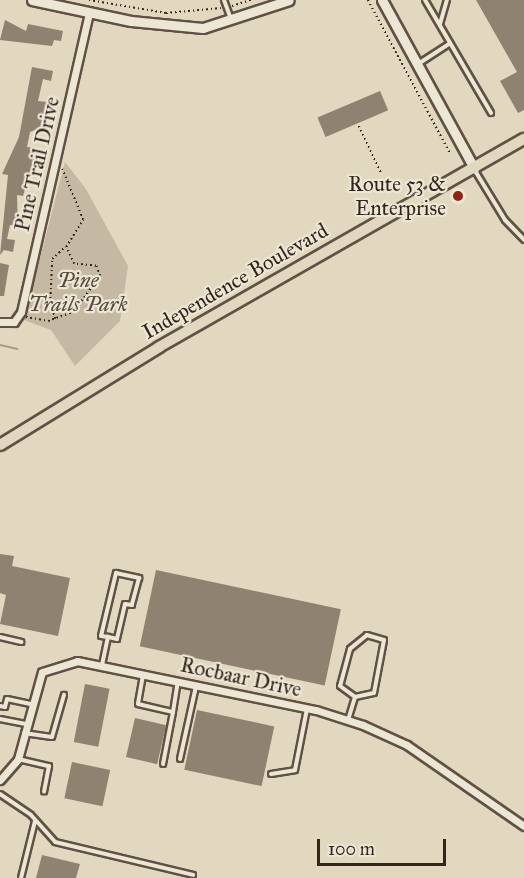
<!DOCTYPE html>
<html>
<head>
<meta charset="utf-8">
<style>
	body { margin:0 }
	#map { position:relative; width:524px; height:878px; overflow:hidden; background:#e2d8bf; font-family:"IM FELL Great Primer",serif }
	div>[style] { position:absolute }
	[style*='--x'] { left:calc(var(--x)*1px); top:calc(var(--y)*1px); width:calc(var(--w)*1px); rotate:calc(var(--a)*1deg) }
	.green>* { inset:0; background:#c5b9a3 }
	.stream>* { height:2px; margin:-1px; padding:0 1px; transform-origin:1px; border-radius:1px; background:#a79b87 }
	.building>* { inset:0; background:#8f8270; transform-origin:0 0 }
	.path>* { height:1.5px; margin-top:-0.75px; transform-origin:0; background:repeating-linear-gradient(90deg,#35241b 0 1.5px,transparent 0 4.5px) }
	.roads { filter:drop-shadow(2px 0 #605144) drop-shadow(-2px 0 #605144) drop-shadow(0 2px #605144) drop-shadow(0 -2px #605144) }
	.service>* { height:4px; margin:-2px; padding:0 2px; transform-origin:2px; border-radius:2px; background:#ece6d5 }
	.minor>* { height:7px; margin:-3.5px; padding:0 3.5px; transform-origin:3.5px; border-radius:3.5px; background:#ece6d5 }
	.tertiary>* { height:9px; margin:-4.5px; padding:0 4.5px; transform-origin:4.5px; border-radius:4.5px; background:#ece6d5 }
	.primary>* { height:10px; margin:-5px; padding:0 5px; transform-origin:5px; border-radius:5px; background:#e2d8bf }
	.dots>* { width:16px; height:16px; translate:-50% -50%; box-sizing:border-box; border:3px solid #ece6d5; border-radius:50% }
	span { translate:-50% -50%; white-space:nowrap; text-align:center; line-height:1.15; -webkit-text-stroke:4.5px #ece6d5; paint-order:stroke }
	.street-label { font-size:21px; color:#35241b }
	.poi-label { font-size:21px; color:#35241b }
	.right { translate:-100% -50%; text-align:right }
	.park-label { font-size:21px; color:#59493d; font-style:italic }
	.scale { position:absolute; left:317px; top:839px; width:129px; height:27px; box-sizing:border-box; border:3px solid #35241b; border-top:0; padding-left:8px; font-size:18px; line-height:21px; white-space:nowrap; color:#35241b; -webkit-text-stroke:4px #ece6d5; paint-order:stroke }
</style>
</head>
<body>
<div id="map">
	<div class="green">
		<div style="clip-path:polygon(65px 162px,86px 189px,128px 266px,120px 321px,75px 366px,51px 330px,24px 320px)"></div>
	</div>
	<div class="stream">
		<div style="--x:0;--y:345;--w:18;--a:13"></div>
	</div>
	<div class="building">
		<div style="clip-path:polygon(476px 0,524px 0,524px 110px,518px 113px,500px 81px,517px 72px)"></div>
		<div style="clip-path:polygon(5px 20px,26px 31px,28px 24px,63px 31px,61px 41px,54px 40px,52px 46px,0 40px)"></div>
		<div style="clip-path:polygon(32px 67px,53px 71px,51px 81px,43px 79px,38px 101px,47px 102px,40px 128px,30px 132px,27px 147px,36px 148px,34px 158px,23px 196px,17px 195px,18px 226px,10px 225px,7px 239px,15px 240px,13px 252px,4px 250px,0 255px,8px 175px,2px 174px,19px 137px)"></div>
		<div style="left:380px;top:91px;width:21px;height:68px;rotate:67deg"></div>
		<div style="clip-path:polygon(0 263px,9px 265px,4px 296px,0 296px)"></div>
		<div style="clip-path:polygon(0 554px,14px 556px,12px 566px,70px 578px,58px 636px,0 624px,6px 595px,0 593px)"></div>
		<div style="left:156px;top:570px;width:189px;height:78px;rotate:12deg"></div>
		<div style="left:85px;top:684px;width:25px;height:59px;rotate:11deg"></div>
		<div style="left:197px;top:710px;width:79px;height:61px;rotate:12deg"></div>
		<div style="left:135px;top:718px;width:32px;height:40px;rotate:13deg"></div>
		<div style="left:72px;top:762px;width:39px;height:37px;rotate:12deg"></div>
		<div style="clip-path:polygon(42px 855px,80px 864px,76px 878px,36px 878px)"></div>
	</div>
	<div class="path">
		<div style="--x:89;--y:0;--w:78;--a:9.6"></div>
		<div style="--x:166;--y:13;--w:55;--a:-5.2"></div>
		<div style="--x:368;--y:0;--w:174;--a:61.8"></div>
		<div style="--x:232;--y:6;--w:20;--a:-18"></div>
		<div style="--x:359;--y:126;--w:52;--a:64.9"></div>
		<div style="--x:26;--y:317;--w:22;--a:10"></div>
		<div style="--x:48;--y:321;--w:27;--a:-20"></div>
		<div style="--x:73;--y:312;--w:45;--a:-53.1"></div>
		<div style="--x:100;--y:276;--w:11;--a:-112"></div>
		<div style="--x:96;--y:266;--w:22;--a:-175"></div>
		<div style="--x:74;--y:264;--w:19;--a:-115"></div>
		<div style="--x:66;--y:247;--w:32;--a:-58"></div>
		<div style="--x:83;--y:220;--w:55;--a:-112.4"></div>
		<div style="--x:55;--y:319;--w:17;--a:-107"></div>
		<div style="--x:50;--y:303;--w:44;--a:-87.4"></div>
		<div style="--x:52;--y:259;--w:18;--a:-43"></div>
	</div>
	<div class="roads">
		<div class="service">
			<div style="--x:224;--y:0;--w:20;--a:70"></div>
			<div style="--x:425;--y:0;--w:131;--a:59.7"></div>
			<div style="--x:440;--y:24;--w:25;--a:-74"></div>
			<div style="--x:418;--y:64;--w:38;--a:-33"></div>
			<div style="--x:474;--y:169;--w:60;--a:58.7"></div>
			<div style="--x:505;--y:220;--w:28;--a:46"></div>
			<div style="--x:0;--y:637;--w:22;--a:13"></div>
			<div style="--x:102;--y:665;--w:29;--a:-78"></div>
			<div style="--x:108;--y:637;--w:7;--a:-172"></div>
			<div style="--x:101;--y:636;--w:65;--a:-76.6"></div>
			<div style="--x:116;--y:573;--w:24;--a:12"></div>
			<div style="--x:139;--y:578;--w:28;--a:105"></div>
			<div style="--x:132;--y:605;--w:7;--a:-172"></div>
			<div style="--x:125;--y:604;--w:36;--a:103"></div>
			<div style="--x:117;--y:639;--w:9;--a:-167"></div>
			<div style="--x:143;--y:675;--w:29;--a:100"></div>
			<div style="--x:138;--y:704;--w:36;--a:13"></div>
			<div style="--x:173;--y:712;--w:31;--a:-81"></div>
			<div style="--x:0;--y:706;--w:5;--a:11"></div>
			<div style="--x:5;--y:707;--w:8;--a:-76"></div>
			<div style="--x:7;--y:699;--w:24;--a:12"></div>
			<div style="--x:0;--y:719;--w:25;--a:11"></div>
			<div style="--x:348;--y:720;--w:24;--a:-73"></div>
			<div style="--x:355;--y:697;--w:19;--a:-12"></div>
			<div style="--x:374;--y:693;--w:54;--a:-79.3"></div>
			<div style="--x:384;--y:640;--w:18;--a:-164"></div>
			<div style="--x:367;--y:635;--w:22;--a:141"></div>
			<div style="--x:350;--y:649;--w:38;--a:105"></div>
			<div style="--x:340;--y:686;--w:19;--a:36"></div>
			<div style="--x:24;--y:733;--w:28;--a:8"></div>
			<div style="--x:52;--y:737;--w:44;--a:-74.1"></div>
			<div style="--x:18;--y:759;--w:32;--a:13"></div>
			<div style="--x:49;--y:766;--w:26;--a:101"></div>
			<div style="--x:180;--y:759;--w:75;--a:-77.6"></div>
			<div style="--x:163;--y:764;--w:53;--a:-79.1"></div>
			<div style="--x:271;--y:774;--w:24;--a:-9"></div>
			<div style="--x:295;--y:770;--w:62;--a:-78.9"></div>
			<div style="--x:0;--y:794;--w:37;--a:34"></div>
			<div style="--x:31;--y:815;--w:36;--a:48"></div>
			<div style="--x:55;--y:842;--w:142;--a:13.4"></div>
			<div style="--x:21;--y:878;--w:59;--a:-76.2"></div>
		</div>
		<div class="minor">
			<div style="--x:0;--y:322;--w:14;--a:0"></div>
			<div style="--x:14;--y:322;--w:12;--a:-55"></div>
			<div style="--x:21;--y:312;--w:308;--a:-77.2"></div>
			<div style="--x:0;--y:780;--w:28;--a:-49"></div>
			<div style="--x:18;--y:759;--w:90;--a:-74.6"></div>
			<div style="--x:42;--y:672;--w:37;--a:-17"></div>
			<div style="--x:77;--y:661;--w:244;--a:11.6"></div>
			<div style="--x:316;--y:710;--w:49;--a:17.7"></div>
			<div style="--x:363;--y:725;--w:48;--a:24.4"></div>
			<div style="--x:407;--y:745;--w:142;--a:34.7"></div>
		</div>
		<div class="tertiary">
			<div style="--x:32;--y:0;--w:101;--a:12"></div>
			<div style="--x:131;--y:21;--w:72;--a:5.6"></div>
			<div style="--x:203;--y:28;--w:90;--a:-18"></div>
			<div style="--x:382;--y:0;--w:192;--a:61.3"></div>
		</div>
		<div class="primary">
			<div style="--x:0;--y:445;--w:187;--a:-31.6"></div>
			<div style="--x:159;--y:347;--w:420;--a:-29.7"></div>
		</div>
	</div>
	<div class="dots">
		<div style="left:458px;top:196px;background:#8f2418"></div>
	</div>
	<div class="street-label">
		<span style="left:37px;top:164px;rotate:-77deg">Pine Trail Drive</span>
		<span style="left:235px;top:281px;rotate:-30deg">Independence Boulevard</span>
		<span style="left:241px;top:677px;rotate:12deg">Rocbaar Drive</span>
	</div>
	<div class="poi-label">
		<span class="right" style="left:446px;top:196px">Route 53 &amp;<br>Enterprise</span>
	</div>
	<div class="park-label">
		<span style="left:78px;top:292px">Pine<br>Trails Park</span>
	</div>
	<div class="scale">100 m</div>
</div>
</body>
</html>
